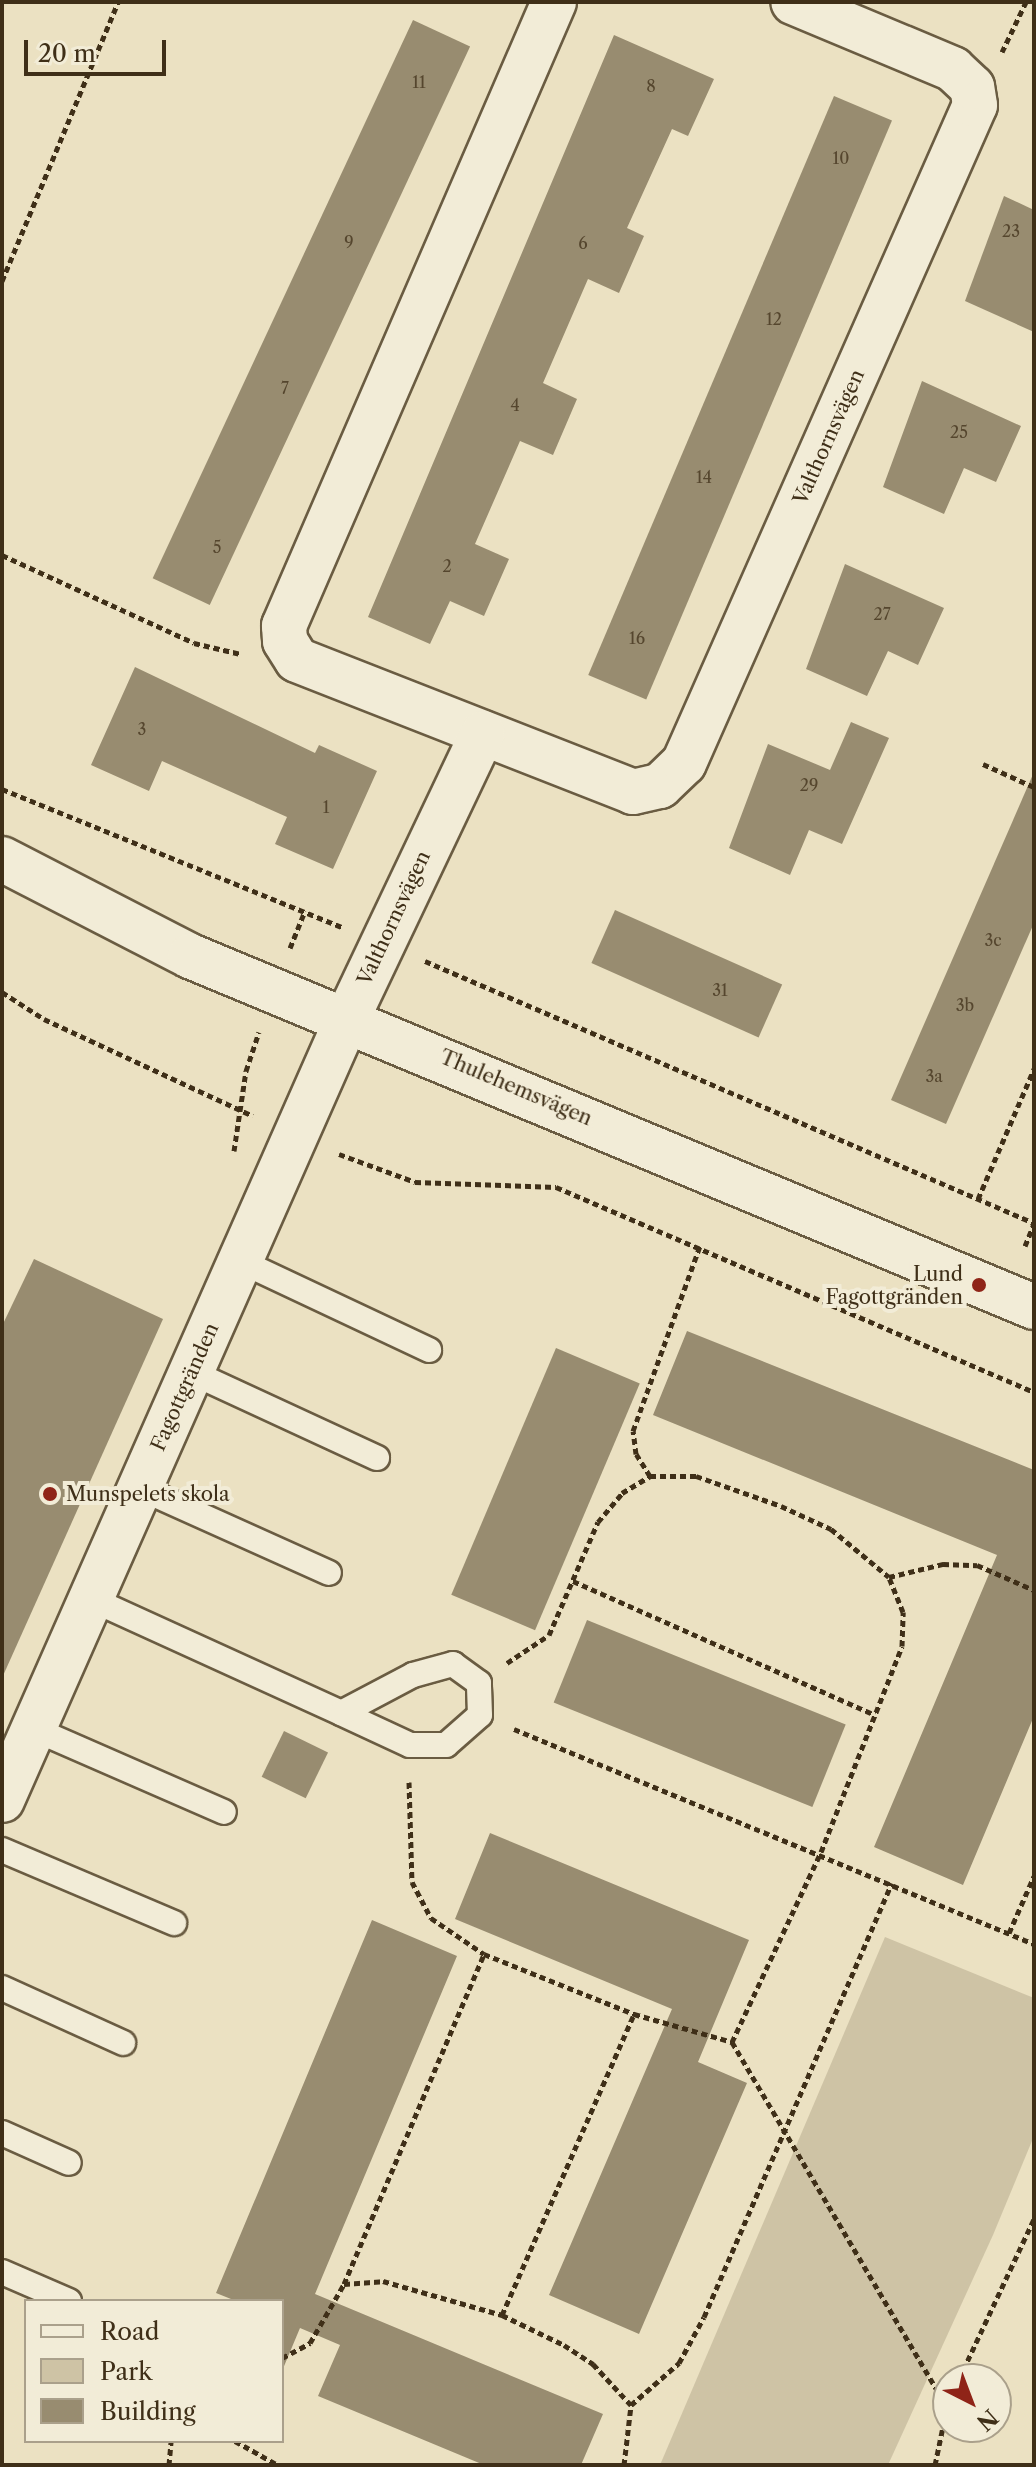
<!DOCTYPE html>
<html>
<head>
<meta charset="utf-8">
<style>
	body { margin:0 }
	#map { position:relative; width:1036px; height:2467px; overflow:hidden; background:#ebe1c2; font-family:"Libre Caslon Text",serif }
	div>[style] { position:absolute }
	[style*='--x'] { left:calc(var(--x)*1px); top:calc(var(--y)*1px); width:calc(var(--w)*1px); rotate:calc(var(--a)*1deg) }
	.green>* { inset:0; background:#cec3a5 }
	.building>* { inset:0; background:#988c70; transform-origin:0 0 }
	.path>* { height:5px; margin-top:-2.5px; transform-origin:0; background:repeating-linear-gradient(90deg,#3f2f18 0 6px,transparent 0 10px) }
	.roads { filter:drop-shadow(2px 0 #6a5c42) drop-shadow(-2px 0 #6a5c42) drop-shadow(0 2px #6a5c42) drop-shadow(0 -2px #6a5c42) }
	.service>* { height:24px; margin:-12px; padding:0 12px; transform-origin:12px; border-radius:12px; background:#f2ecd7 }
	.minor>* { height:44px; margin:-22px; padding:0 22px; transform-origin:22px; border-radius:22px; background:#f2ecd7 }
	.tertiary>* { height:44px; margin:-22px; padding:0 22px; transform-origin:22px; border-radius:22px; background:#f2ecd7 }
	.dots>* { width:22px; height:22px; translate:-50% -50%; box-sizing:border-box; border:4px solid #f2ecd7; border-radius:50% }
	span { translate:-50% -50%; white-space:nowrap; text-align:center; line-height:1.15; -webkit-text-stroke:8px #f2ecd7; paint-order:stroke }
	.number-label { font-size:16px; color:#55462e }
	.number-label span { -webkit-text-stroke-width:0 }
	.street-label { font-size:20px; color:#3f2f18 }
	.poi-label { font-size:20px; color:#3f2f18 }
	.right { translate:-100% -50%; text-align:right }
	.left { translate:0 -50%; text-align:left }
	.frame { position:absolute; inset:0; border:4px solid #3f2f18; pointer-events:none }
	.legend { position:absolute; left:24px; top:2299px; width:260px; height:144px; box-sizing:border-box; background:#f2ecd7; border:2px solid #aaa08b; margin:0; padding:10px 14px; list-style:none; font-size:24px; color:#3f2f18 }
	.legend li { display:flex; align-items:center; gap:16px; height:40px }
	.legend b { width:40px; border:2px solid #aaa08b }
	.north { position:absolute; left:932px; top:2363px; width:80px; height:80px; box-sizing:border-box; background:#f2ecd7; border:2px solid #aaa08b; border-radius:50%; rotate:138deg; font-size:22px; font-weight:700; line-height:32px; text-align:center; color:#3f2f18 }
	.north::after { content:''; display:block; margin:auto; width:28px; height:36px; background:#8f2418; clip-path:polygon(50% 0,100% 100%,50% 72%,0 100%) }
	.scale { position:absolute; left:24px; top:40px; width:142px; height:36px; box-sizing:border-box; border:4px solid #3f2f18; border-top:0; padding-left:10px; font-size:24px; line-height:28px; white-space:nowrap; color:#3f2f18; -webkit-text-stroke:6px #f2ecd7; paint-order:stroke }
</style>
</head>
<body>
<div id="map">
	<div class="green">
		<div style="clip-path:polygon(885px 1937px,1034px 1998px,1034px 2136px,993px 2235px,888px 2465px,660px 2465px)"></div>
	</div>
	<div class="building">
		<div style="left:413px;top:20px;width:63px;height:616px;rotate:25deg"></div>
		<div style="clip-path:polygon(614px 35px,714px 79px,688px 136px,672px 129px,627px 228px,644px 236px,619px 293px,588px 279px,543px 383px,577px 399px,553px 455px,520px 441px,475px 544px,509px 559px,484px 616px,450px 601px,430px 644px,368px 617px)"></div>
		<div style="left:834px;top:96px;width:63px;height:629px;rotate:23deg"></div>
		<div style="clip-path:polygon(1004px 196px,1034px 210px,1034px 332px,965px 301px)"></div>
		<div style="clip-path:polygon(922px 381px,1021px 426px,996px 482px,964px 468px,944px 514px,883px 487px)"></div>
		<div style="clip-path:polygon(845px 564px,944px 608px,918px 665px,888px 651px,867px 696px,806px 669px)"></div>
		<div style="clip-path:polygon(135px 667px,315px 753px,319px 745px,377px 771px,333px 869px,275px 844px,287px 817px,162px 761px,149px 791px,91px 765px)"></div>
		<div style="clip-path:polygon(851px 722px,889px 738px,842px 844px,809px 830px,790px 875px,729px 848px,768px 744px,830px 770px)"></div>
		<div style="clip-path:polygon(1034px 772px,1034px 923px,946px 1124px,891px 1100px)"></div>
		<div style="left:615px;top:910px;width:183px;height:58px;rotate:24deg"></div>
		<div style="clip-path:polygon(34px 1259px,163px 1319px,2px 1678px,2px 1326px)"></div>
		<div style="clip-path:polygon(687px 1331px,1034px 1470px,1034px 1716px,963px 1885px,874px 1847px,997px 1555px,653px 1415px)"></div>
		<div style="left:556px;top:1348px;width:91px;height:268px;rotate:23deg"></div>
		<div style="left:587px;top:1620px;width:279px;height:89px;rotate:22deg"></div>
		<div style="left:284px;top:1731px;width:49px;height:51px;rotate:26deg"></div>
		<div style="clip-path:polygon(490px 1833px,749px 1940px,698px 2062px,747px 2083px,639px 2334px,549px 2295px,672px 2009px,455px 1919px)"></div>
		<div style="clip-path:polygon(372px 1920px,457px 1956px,315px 2294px,603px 2414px,581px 2465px,484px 2465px,318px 2396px,340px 2345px,300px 2328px,282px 2371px,282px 2301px,236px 2301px,216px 2293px)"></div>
	</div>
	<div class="path">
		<div style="--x:1002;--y:52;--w:55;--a:-64.4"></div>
		<div style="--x:2;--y:281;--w:302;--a:-67.4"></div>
		<div style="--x:2;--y:555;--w:211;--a:24.6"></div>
		<div style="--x:194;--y:643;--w:48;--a:13.2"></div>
		<div style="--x:983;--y:764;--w:56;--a:24.3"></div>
		<div style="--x:2;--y:789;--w:367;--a:22.1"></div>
		<div style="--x:290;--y:948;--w:40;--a:-68"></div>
		<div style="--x:425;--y:961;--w:663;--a:23.28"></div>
		<div style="--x:2;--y:992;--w:50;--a:32.7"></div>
		<div style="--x:44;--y:1019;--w:230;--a:24.9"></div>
		<div style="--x:234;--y:1151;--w:81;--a:-81.5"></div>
		<div style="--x:246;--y:1071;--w:41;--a:-71.6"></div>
		<div style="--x:339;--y:1154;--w:81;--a:20.2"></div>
		<div style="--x:415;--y:1182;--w:141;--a:2"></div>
		<div style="--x:556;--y:1187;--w:520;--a:23.21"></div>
		<div style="--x:978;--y:1199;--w:142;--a:-66.7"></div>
		<div style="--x:1025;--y:1246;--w:24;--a:-68"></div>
		<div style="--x:650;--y:1476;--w:26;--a:-122"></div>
		<div style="--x:636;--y:1454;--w:23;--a:-97"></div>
		<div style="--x:633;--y:1431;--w:197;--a:-70.1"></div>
		<div style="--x:573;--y:1581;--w:330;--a:23.9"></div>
		<div style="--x:507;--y:1663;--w:50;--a:-33.7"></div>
		<div style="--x:549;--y:1635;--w:123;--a:-66.6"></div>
		<div style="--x:598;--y:1522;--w:38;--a:-50"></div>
		<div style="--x:622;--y:1493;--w:33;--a:-31"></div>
		<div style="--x:650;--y:1476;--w:46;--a:0"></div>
		<div style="--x:696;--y:1476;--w:90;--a:19.4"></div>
		<div style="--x:781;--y:1506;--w:55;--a:24.7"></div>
		<div style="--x:831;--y:1529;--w:75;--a:39.6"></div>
		<div style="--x:889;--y:1577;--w:56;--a:-13.5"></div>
		<div style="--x:943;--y:1564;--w:34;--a:2"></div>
		<div style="--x:977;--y:1565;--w:62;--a:23.7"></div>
		<div style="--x:514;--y:1729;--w:563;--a:22.46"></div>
		<div style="--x:409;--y:1782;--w:100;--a:88.3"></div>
		<div style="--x:412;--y:1882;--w:41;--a:62.2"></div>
		<div style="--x:431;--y:1918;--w:64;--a:34.2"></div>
		<div style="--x:484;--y:1954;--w:162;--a:21.8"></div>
		<div style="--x:634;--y:2014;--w:102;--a:15.9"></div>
		<div style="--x:732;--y:2042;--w:421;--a:59.5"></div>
		<div style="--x:1009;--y:1933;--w:62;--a:-66.3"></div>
		<div style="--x:732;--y:2042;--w:210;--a:-64.9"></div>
		<div style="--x:821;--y:1852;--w:221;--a:-68.5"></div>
		<div style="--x:902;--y:1646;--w:34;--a:-88"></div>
		<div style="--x:903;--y:1612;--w:38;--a:-112"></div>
		<div style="--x:344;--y:2284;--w:358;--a:-67"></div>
		<div style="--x:502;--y:2315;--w:329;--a:-66.3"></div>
		<div style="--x:282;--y:2358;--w:32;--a:-28"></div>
		<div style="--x:310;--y:2343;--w:68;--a:-60"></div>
		<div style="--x:344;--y:2284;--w:39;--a:-4"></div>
		<div style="--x:383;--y:2281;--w:124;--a:15.9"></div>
		<div style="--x:502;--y:2315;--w:69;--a:25.8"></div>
		<div style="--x:564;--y:2345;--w:35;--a:33"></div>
		<div style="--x:593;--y:2364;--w:56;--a:47.2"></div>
		<div style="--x:959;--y:2379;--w:177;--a:-64.9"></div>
		<div style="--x:235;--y:2441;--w:49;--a:29.2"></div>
		<div style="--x:169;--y:2465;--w:24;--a:-85"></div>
		<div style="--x:624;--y:2465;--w:60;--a:-83.3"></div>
		<div style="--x:631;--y:2405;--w:64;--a:-41.2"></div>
		<div style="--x:679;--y:2363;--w:52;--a:-61.5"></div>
		<div style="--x:704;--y:2317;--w:473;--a:-66.6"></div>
		<div style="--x:935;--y:2465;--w:63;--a:-78.2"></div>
	</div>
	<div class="roads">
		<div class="service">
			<div style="--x:240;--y:1261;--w:209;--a:25.2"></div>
			<div style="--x:191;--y:1372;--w:205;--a:24.8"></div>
			<div style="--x:140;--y:1488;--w:207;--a:24.2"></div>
			<div style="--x:91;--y:1599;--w:275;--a:24.5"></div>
			<div style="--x:341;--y:1713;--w:76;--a:24.9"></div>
			<div style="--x:410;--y:1745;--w:36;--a:0"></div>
			<div style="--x:446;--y:1745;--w:45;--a:-41.4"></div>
			<div style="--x:480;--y:1715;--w:32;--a:-92"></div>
			<div style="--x:479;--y:1683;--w:32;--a:-144"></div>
			<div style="--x:453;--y:1664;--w:41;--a:164.6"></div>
			<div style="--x:413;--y:1675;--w:81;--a:152.2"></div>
			<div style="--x:34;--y:1729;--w:207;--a:23.6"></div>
			<div style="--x:2;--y:1850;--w:187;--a:23"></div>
			<div style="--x:2;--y:1988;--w:133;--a:24.4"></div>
			<div style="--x:2;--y:2133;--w:73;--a:24.1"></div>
			<div style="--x:2;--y:2272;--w:73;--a:23.4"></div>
		</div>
		<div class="minor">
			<div style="--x:554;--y:2;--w:680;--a:113.4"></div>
			<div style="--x:284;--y:626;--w:15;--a:86"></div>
			<div style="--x:285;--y:641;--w:22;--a:58"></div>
			<div style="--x:297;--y:660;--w:361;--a:21.4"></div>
			<div style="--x:633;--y:792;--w:28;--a:-13"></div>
			<div style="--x:660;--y:786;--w:33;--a:-44"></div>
			<div style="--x:684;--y:763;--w:719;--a:-66.14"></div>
			<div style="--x:975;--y:105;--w:18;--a:-99"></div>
			<div style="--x:972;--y:87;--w:26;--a:-137"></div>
			<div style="--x:953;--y:69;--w:173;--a:-157.3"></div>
			<div style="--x:2;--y:1800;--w:856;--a:-66.16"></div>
			<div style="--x:348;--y:1017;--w:314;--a:-64.6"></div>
		</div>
		<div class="tertiary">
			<div style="--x:2;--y:859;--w:212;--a:27.3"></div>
			<div style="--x:190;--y:956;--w:914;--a:22.58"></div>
		</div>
	</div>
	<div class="dots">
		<div style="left:979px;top:1285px;background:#8f2418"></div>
		<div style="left:50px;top:1494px;background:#8f2418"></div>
	</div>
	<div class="number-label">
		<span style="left:419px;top:82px">11</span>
		<span style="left:651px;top:86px">8</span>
		<span style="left:841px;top:158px">10</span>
		<span style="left:1011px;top:231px">23</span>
		<span style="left:349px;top:242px">9</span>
		<span style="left:583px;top:243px">6</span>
		<span style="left:774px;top:319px">12</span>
		<span style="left:285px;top:388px">7</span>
		<span style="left:515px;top:405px">4</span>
		<span style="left:959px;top:432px">25</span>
		<span style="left:704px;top:477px">14</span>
		<span style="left:217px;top:547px">5</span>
		<span style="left:447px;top:566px">2</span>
		<span style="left:882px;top:614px">27</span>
		<span style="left:637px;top:638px">16</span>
		<span style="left:142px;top:729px">3</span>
		<span style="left:809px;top:785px">29</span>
		<span style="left:326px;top:807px">1</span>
		<span style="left:993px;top:940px">3c</span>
		<span style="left:720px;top:990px">31</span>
		<span style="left:965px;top:1005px">3b</span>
		<span style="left:934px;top:1076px">3a</span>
	</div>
	<div class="street-label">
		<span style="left:829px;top:437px;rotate:-66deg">Valthornsvägen</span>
		<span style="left:394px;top:918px;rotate:-65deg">Valthornsvägen</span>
		<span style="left:516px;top:1088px;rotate:23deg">Thulehemsvägen</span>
		<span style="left:185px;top:1387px;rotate:-66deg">Fagottgränden</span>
	</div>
	<div class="poi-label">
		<span class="right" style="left:963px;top:1286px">Lund<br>Fagottgränden</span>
		<span class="left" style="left:66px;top:1494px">Munspelets skola</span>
	</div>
	<div class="frame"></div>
	<ul class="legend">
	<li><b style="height:10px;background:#f2ecd7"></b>Road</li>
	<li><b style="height:22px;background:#cec3a5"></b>Park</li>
	<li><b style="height:22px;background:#988c70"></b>Building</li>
	</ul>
	<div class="north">N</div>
	<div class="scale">20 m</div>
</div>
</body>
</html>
